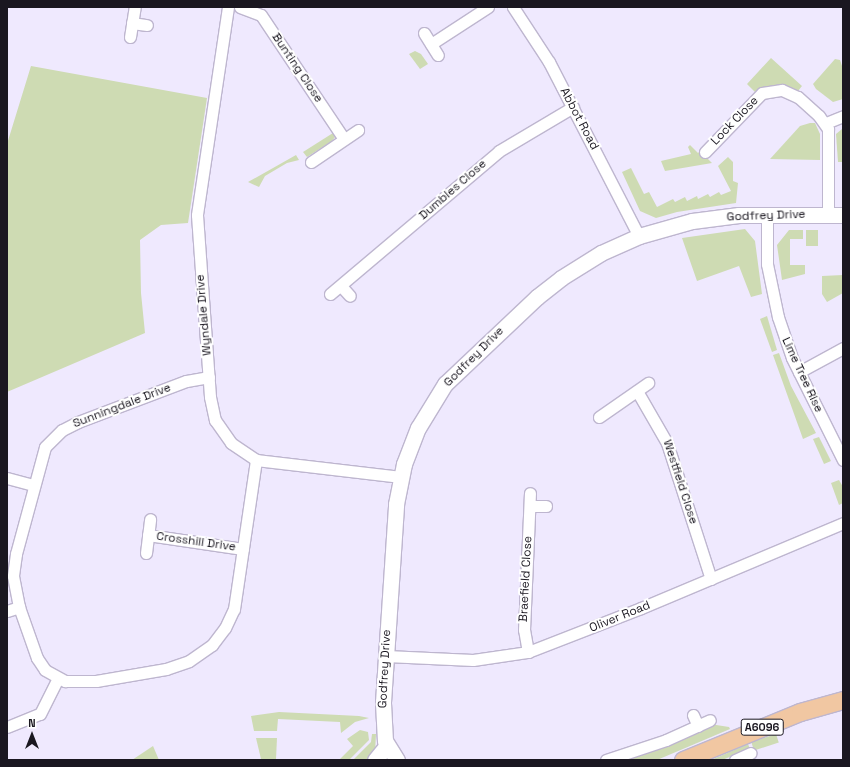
<!DOCTYPE html>
<html>
<head>
<meta charset="utf-8">
<style>
	body { margin:0 }
	#map { position:relative; width:850px; height:767px; overflow:hidden; background:#efe9fe; font-family:"Space Grotesk",sans-serif }
	div>[style] { position:absolute }
	[style*='--x'] { left:calc(var(--x)*1px); top:calc(var(--y)*1px); width:calc(var(--w)*1px); rotate:calc(var(--a)*1deg) }
	.green>* { inset:0; background:#cedbb3; transform-origin:0 0 }
	.roads { filter:drop-shadow(1px 0 #beb6cf) drop-shadow(-1px 0 #beb6cf) drop-shadow(0 1px #beb6cf) drop-shadow(0 -1px #beb6cf) }
	.street>* { height:11px; margin:-5.5px; padding:0 5.5px; transform-origin:5.5px; border-radius:5.5px; background:#fff }
	.secondary>* { height:15px; margin:-7.5px; padding:0 7.5px; transform-origin:7.5px; border-radius:7.5px; background:#fff }
	.primary>* { height:17px; margin:-8.5px; padding:0 8.5px; transform-origin:8.5px; border-radius:8.5px; background:#f1c7a2 }
	span { translate:-50% -50%; white-space:nowrap; text-align:center; line-height:1.15; -webkit-text-stroke:4px #fff; paint-order:stroke }
	.shield-label span { padding:1px 3px; background:#fff; border:1px solid; border-radius:3px; -webkit-text-stroke-width:0 }
	.shield-label { font-size:11px; color:#1a1720; font-weight:700 }
	.street-label { font-size:12px; color:#1a1720 }
	.frame { position:absolute; inset:0; border:8px solid #1a1720; pointer-events:none }
	.north { position:absolute; left:12px; top:715px; width:40px; height:40px; -webkit-text-stroke:3px #fff; paint-order:stroke; rotate:0deg; font-size:11px; font-weight:700; line-height:16px; text-align:center; color:#1a1720 }
	.north::after { content:''; display:block; margin:auto; width:14px; height:18px; background:#1a1720; clip-path:polygon(50% 0,100% 100%,50% 72%,0 100%) }
</style>
</head>
<body>
<div id="map">
	<div class="green">
		<div style="clip-path:polygon(415px 51px,421px 54px,428px 64px,420px 69px,409px 54px)"></div>
		<div style="clip-path:polygon(771px 58px,802px 86px,798px 91px,777px 85px,756px 93px,747px 84px)"></div>
		<div style="clip-path:polygon(835px 59px,840px 60px,843px 69px,843px 99px,833px 102px,816px 89px,813px 84px)"></div>
		<div style="clip-path:polygon(31px 66px,207px 98px,188px 223px,161px 225px,140px 240px,141px 293px,145px 333px,7px 392px,7px 144px)"></div>
		<div style="clip-path:polygon(810px 123px,815px 123px,820px 134px,820px 160px,770px 159px,800px 126px)"></div>
		<div style="clip-path:polygon(842px 129px,843px 162px,838px 162px,836px 134px)"></div>
		<div style="clip-path:polygon(333px 133px,335px 137px,332px 141px,307px 157px,303px 152px)"></div>
		<div style="clip-path:polygon(690px 145px,698px 153px,700px 151px,712px 163px,665px 171px,661px 161px,691px 154px,688px 147px)"></div>
		<div style="clip-path:polygon(296px 155px,299px 160px,287px 163px,265px 176px,259px 187px,248px 182px)"></div>
		<div style="clip-path:polygon(728px 157px,733px 162px,733px 181px,738px 183px,736px 203px,677px 212px,656px 218px,640px 211px,622px 172px,631px 168px,644px 194px,649px 192px,657px 207px,673px 199px,675px 202px,685px 197px,687px 201px,697px 196px,698px 199px,708px 194px,710px 197px,719px 192px,721px 195px,731px 191px,718px 166px)"></div>
		<div style="clip-path:polygon(745px 229px,755px 241px,762px 294px,751px 297px,739px 266px,697px 281px,682px 238px)"></div>
		<div style="clip-path:polygon(789px 230px,803px 230px,803px 239px,790px 239px,790px 265px,805px 265px,805px 274px,782px 280px,777px 245px)"></div>
		<div style="left:806px;top:230px;width:12px;height:16px"></div>
		<div style="clip-path:polygon(843px 275px,843px 293px,827px 302px,822px 294px,822px 276px)"></div>
		<div style="clip-path:polygon(767px 316px,777px 350px,772px 352px,760px 319px)"></div>
		<div style="clip-path:polygon(779px 353px,791px 386px,816px 433px,803px 439px,773px 355px)"></div>
		<div style="clip-path:polygon(819px 437px,831px 461px,824px 464px,813px 439px)"></div>
		<div style="clip-path:polygon(839px 480px,843px 487px,843px 503px,839px 505px,831px 483px)"></div>
		<div style="clip-path:polygon(279px 712px,359px 716px,369px 718px,355px 722px,341px 733px,340px 722px,278px 719px,277px 731px,254px 731px,251px 716px)"></div>
		<div style="clip-path:polygon(710px 724px,729px 727px,730px 729px,657px 760px,629px 760px)"></div>
		<div style="clip-path:polygon(360px 730px,368px 732px,369px 740px,349px 760px,339px 760px,353px 746px,347px 739px)"></div>
		<div style="clip-path:polygon(372px 734px,376px 734px,375px 753px,371px 760px,353px 760px,371px 742px)"></div>
		<div style="left:776px;top:734px;width:9px;height:26px;rotate:72deg"></div>
		<div style="clip-path:polygon(256px 738px,277px 738px,276px 759px,261px 759px)"></div>
		<div style="clip-path:polygon(748px 744px,750px 749px,722px 760px,711px 760px)"></div>
		<div style="clip-path:polygon(153px 746px,159px 760px,132px 760px)"></div>
	</div>
	<div class="roads">
		<div class="street">
			<div style="--x:228;--y:7;--w:210;--a:98.5"></div>
			<div style="--x:197;--y:215;--w:182;--a:85.9"></div>
			<div style="--x:210;--y:397;--w:24;--a:78"></div>
			<div style="--x:215;--y:420;--w:28;--a:55"></div>
			<div style="--x:231;--y:443;--w:30;--a:34"></div>
			<div style="--x:256;--y:460;--w:146;--a:6.7"></div>
			<div style="--x:240;--y:7;--w:22;--a:21"></div>
			<div style="--x:261;--y:15;--w:149;--a:56.2"></div>
			<div style="--x:513;--y:7;--w:66;--a:56.8"></div>
			<div style="--x:549;--y:62;--w:196;--a:62.7"></div>
			<div style="--x:132;--y:23;--w:15;--a:8"></div>
			<div style="--x:424;--y:33;--w:26;--a:58"></div>
			<div style="--x:130;--y:37;--w:30;--a:-81"></div>
			<div style="--x:431;--y:44;--w:68;--a:-33"></div>
			<div style="--x:826;--y:123;--w:18;--a:-22"></div>
			<div style="--x:705;--y:152;--w:82;--a:-46"></div>
			<div style="--x:762;--y:93;--w:20;--a:-9"></div>
			<div style="--x:782;--y:90;--w:17;--a:24"></div>
			<div style="--x:798;--y:97;--w:28;--a:42"></div>
			<div style="--x:819;--y:116;--w:16;--a:55"></div>
			<div style="--x:828;--y:129;--w:86;--a:90"></div>
			<div style="--x:311;--y:162;--w:57;--a:-34.2"></div>
			<div style="--x:767;--y:214;--w:50;--a:90"></div>
			<div style="--x:767;--y:264;--w:54;--a:78.3"></div>
			<div style="--x:778;--y:317;--w:43;--a:71.1"></div>
			<div style="--x:792;--y:358;--w:114;--a:63.4"></div>
			<div style="--x:341;--y:286;--w:13;--a:48"></div>
			<div style="--x:330;--y:294;--w:221;--a:-40.2"></div>
			<div style="--x:499;--y:151;--w:86;--a:-30.7"></div>
			<div style="--x:799;--y:372;--w:50;--a:-28.6"></div>
			<div style="--x:209;--y:377;--w:23;--a:170"></div>
			<div style="--x:186;--y:381;--w:116;--a:159.2"></div>
			<div style="--x:78;--y:422;--w:18;--a:153"></div>
			<div style="--x:62;--y:430;--w:24;--a:135"></div>
			<div style="--x:45;--y:447;--w:111;--a:105.2"></div>
			<div style="--x:16;--y:554;--w:22;--a:98"></div>
			<div style="--x:13;--y:576;--w:32;--a:79"></div>
			<div style="--x:19;--y:607;--w:54;--a:70.6"></div>
			<div style="--x:37;--y:658;--w:14;--a:56"></div>
			<div style="--x:45;--y:670;--w:23;--a:29"></div>
			<div style="--x:65;--y:681;--w:31;--a:0"></div>
			<div style="--x:96;--y:681;--w:71;--a:-9.7"></div>
			<div style="--x:166;--y:669;--w:24;--a:-19"></div>
			<div style="--x:189;--y:661;--w:28;--a:-35"></div>
			<div style="--x:212;--y:645;--w:21;--a:-53"></div>
			<div style="--x:225;--y:628;--w:21;--a:-65"></div>
			<div style="--x:234;--y:609;--w:151;--a:-81.6"></div>
			<div style="--x:637;--y:391;--w:60;--a:60"></div>
			<div style="--x:667;--y:443;--w:143;--a:72.1"></div>
			<div style="--x:599;--y:417;--w:60;--a:-34.8"></div>
			<div style="--x:7;--y:478;--w:28;--a:15"></div>
			<div style="--x:530;--y:506;--w:16;--a:0"></div>
			<div style="--x:148;--y:535;--w:96;--a:8.4"></div>
			<div style="--x:146;--y:553;--w:34;--a:-83"></div>
			<div style="--x:7;--y:611;--w:13;--a:-18"></div>
			<div style="--x:528;--y:652;--w:22;--a:-100"></div>
			<div style="--x:524;--y:630;--w:137;--a:-87.5"></div>
			<div style="--x:386;--y:656;--w:87;--a:2.6"></div>
			<div style="--x:473;--y:660;--w:56;--a:-8.3"></div>
			<div style="--x:528;--y:652;--w:121;--a:-21.3"></div>
			<div style="--x:641;--y:608;--w:219;--a:-22.8"></div>
			<div style="--x:693;--y:715;--w:12;--a:66"></div>
			<div style="--x:7;--y:727;--w:35;--a:-22"></div>
			<div style="--x:40;--y:714;--w:40;--a:-63.4"></div>
			<div style="--x:606;--y:760;--w:63;--a:-18.4"></div>
			<div style="--x:666;--y:740;--w:48;--a:-24.4"></div>
			<div style="--x:735;--y:760;--w:17;--a:-24"></div>
		</div>
		<div class="secondary">
			<div style="--x:375;--y:760;--w:19;--a:-51"></div>
			<div style="--x:397;--y:760;--w:22;--a:-122"></div>
			<div style="--x:385;--y:741;--w:39;--a:-93"></div>
			<div style="--x:383;--y:702;--w:198;--a:-86.2"></div>
			<div style="--x:396;--y:504;--w:41;--a:-78.7"></div>
			<div style="--x:404;--y:464;--w:39;--a:-69"></div>
			<div style="--x:418;--y:428;--w:52;--a:-58.5"></div>
			<div style="--x:445;--y:384;--w:127;--a:-43.4"></div>
			<div style="--x:537;--y:297;--w:31;--a:-38"></div>
			<div style="--x:561;--y:278;--w:47;--a:-32"></div>
			<div style="--x:601;--y:253;--w:42;--a:-24.1"></div>
			<div style="--x:639;--y:236;--w:55;--a:-15.8"></div>
			<div style="--x:692;--y:221;--w:47;--a:-7.3"></div>
			<div style="--x:739;--y:215;--w:104;--a:0"></div>
		</div>
		<div class="primary">
			<div style="--x:683;--y:760;--w:126;--a:-22.3"></div>
			<div style="--x:800;--y:712;--w:45;--a:-15.6"></div>
		</div>
	</div>
	<div class="shield-label">
		<span style="left:762px;top:727px">A6096</span>
	</div>
	<div class="street-label">
		<span style="left:297px;top:68px;rotate:56deg">Bunting Close</span>
		<span style="left:579px;top:119px;rotate:62deg">Abbot Road</span>
		<span style="left:735px;top:121px;rotate:-46deg">Lock Close</span>
		<span style="left:453px;top:190px;rotate:-41deg">Dumbles Close</span>
		<span style="left:766px;top:216px;rotate:-2deg">Godfrey Drive</span>
		<span style="left:204px;top:315px;rotate:-95deg">Wyndale Drive</span>
		<span style="left:474px;top:357px;rotate:-45deg">Godfrey Drive</span>
		<span style="left:802px;top:375px;rotate:65deg">Lime Tree Rise</span>
		<span style="left:122px;top:406px;rotate:-21deg">Sunningdale Drive</span>
		<span style="left:680px;top:482px;rotate:72deg">Westfield Close</span>
		<span style="left:196px;top:542px;rotate:8deg">Crosshill Drive</span>
		<span style="left:526px;top:579px;rotate:-87deg">Braefield Close</span>
		<span style="left:620px;top:617px;rotate:-22deg">Oliver Road</span>
		<span style="left:385px;top:669px;rotate:-87deg">Godfrey Drive</span>
	</div>
	<div class="frame"></div>
	<div class="north">N</div>
</div>
</body>
</html>
